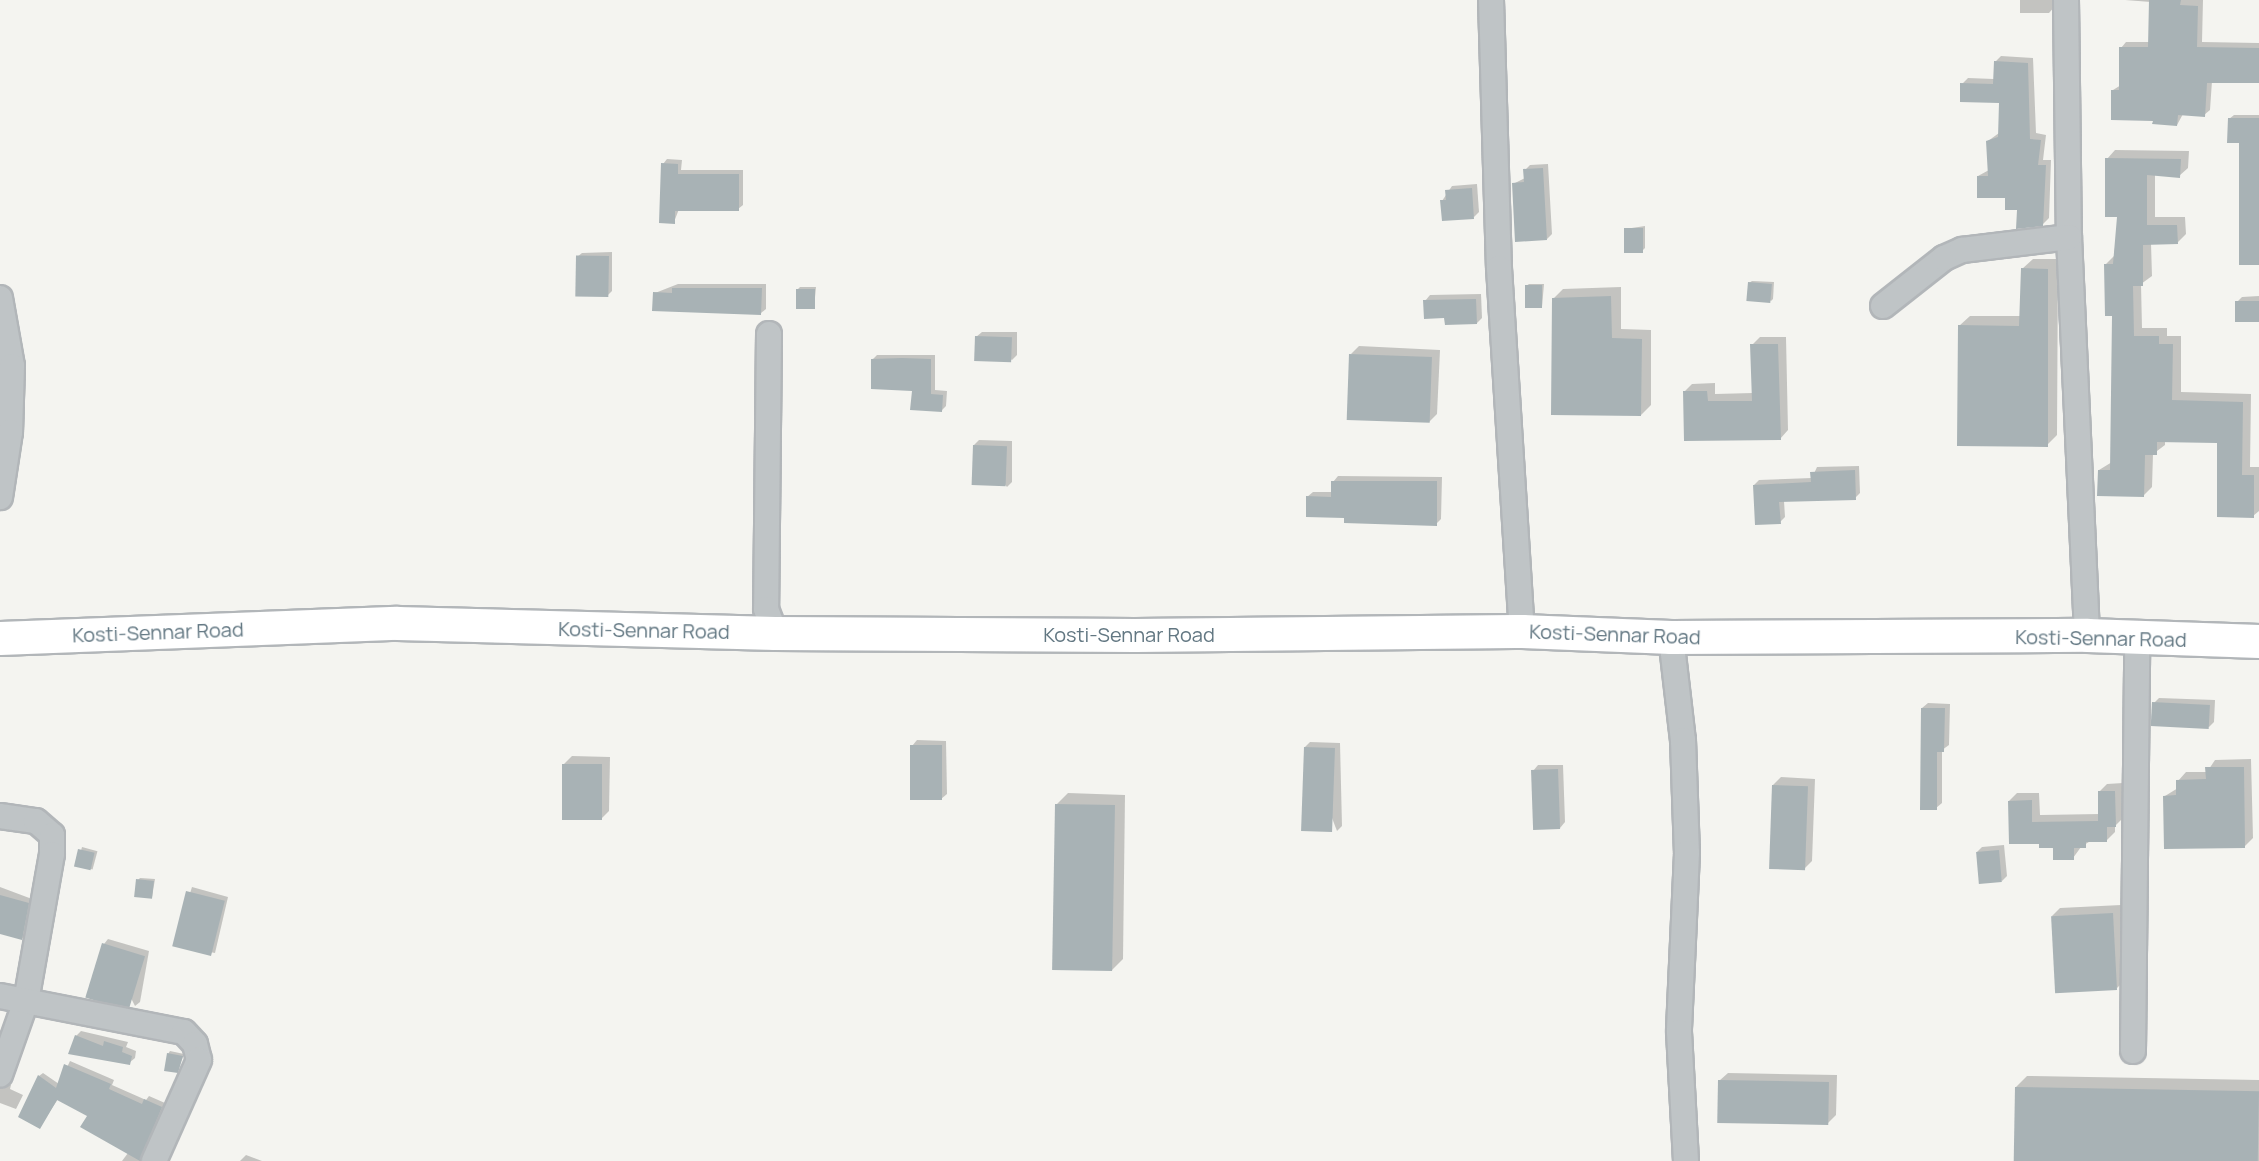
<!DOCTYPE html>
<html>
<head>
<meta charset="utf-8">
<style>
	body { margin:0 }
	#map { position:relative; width:2259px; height:1161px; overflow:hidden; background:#f4f4f0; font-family:Manrope,sans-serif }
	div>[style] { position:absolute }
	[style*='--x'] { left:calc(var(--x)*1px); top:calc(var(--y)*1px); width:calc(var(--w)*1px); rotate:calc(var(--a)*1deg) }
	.shadow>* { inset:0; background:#0003; transform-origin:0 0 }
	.building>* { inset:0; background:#a8b2b5; transform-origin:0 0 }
	.roads { filter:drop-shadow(2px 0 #b2b6b9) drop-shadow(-2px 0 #b2b6b9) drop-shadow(0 2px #b2b6b9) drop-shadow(0 -2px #b2b6b9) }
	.minor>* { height:24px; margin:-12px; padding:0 12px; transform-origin:12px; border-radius:12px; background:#bfc4c6 }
	.trunk>* { height:33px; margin:-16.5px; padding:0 16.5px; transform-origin:16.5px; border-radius:16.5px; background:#fff }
	span { translate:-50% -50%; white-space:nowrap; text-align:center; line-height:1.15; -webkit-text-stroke:6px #fff; paint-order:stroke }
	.street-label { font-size:20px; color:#627782 }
</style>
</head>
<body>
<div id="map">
	<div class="shadow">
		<div style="clip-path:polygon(2020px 0,2056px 0,2056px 5px,2049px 13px,2020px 13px)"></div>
		<div style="clip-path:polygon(2125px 0,2203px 0,2202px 42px,2259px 43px,2259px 82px,2212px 81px,2210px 110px,2204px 115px,2183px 114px,2177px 125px,2154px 119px,2113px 90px,2121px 85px,2121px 48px,2126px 42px,2150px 42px,2151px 2px)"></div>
		<div style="clip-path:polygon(2001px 56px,2033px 58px,2036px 133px,2046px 135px,2043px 160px,2051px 160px,2049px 218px,2043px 224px,1978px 176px,1989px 170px,1988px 141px,1999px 133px,2000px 102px,1962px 84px,1968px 78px,1994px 79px,1995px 62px)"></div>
		<div style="clip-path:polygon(2234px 115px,2259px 115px,2259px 264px,2241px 142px,2229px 119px)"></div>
		<div style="clip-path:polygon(2115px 150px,2189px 151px,2188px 168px,2179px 176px,2155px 174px,2155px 217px,2185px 217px,2186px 234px,2177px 243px,2151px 243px,2152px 276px,2141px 284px,2142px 328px,2167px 328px,2167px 336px,2181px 336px,2181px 392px,2251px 394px,2250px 467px,2259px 467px,2259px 511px,2253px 516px,2219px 442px,2165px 441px,2165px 445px,2153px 454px,2152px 487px,2143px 496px,2099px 470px,2112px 462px,2114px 314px,2106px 264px,2114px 256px,2119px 215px,2107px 159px)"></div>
		<div style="clip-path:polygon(667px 159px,682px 160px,681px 170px,743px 170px,743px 205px,738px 209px,679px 209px,674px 222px,663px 164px)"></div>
		<div style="clip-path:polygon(1548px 164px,1552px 234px,1547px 239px,1513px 184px,1525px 178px,1525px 170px,1530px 165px)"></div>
		<div style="clip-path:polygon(1477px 184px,1479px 212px,1474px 217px,1442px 201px,1452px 186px)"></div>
		<div style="clip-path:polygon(1645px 226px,1645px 248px,1643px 250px,1625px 229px)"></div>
		<div style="clip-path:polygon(612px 252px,612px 291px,607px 296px,577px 257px,582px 253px)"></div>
		<div style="clip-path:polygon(2033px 259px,2058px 259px,2057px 435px,2047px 445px,1959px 326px,1970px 316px,2020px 316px,2022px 269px)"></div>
		<div style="clip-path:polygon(1752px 281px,1774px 282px,1773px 299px,1771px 301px,1749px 283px)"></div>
		<div style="clip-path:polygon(678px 284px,766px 284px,766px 309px,761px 313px,655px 293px)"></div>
		<div style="clip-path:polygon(1529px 284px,1544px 284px,1542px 307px,1526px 286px)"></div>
		<div style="clip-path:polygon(800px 287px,816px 287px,814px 308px,798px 289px)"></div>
		<div style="clip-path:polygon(1621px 287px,1621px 329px,1651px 330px,1651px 405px,1641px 415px,1553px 299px,1563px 289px)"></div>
		<div style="clip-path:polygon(1481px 294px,1482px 318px,1477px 323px,1446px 317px,1425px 301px,1430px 295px)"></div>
		<div style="clip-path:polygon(2259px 296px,2259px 320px,2237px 302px,2242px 297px)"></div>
		<div style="clip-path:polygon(982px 332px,1017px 332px,1017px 355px,1012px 360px,976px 337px)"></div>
		<div style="clip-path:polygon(1760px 337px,1786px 337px,1788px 430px,1780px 439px,1684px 392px,1692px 384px,1715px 383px,1715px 394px,1753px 393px,1752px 345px)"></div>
		<div style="clip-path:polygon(1359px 346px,1440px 350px,1437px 414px,1429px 422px,1351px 354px)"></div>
		<div style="clip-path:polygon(877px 355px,935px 355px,935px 390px,947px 391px,946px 406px,941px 411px,872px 360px)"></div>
		<div style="clip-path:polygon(979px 440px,1012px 441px,1012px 482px,1007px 487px,974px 445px)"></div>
		<div style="clip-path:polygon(1859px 466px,1860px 493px,1855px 498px,1784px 501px,1785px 517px,1780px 522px,1754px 485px,1759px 480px,1812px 478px,1817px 467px)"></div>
		<div style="clip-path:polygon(1338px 476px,1442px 477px,1441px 519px,1436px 524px,1307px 497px,1313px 492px,1333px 492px,1333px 482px)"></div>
		<div style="clip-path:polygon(2159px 698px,2215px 700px,2214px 722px,2209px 727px,2154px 703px)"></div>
		<div style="clip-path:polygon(1928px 703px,1950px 704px,1949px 745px,1942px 750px,1942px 803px,1936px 808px,1922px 708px)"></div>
		<div style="clip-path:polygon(917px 740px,946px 741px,947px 794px,941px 799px,912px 746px)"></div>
		<div style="clip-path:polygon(1310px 742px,1340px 743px,1342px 826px,1337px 831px,1305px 747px)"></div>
		<div style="clip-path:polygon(572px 756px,610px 757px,609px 811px,601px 819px,564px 764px)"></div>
		<div style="clip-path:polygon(2251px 759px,2253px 838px,2245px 846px,2165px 796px,2178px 788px,2178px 781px,2186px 772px,2207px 772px,2215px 760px)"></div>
		<div style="clip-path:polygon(1538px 765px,1563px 765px,1565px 822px,1560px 828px,1533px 771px)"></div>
		<div style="clip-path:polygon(1781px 777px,1815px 779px,1812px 861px,1804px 869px,1773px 785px)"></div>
		<div style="clip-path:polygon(2123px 783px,2123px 818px,2115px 826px,2115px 832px,2107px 840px,2092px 840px,2081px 847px,2073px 858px,2040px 842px,2009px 801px,2017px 793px,2039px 793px,2040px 815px,2100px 814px,2099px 792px,2107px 784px)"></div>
		<div style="clip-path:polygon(1068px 793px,1125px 795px,1123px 959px,1112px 970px,1057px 804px)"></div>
		<div style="clip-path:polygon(2004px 845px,2007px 876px,2002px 881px,1977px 852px,1982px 847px)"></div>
		<div style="left:82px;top:847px;width:16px;height:19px;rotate:15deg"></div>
		<div style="clip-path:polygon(140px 878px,155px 879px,152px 897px,138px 880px)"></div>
		<div style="clip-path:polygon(0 887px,32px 899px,26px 934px,22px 939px,0 921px)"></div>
		<div style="clip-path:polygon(192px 887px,228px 897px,215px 953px,174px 945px)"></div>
		<div style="clip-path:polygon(2121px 905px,2125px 980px,2117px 988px,2052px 916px,2060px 908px)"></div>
		<div style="clip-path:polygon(108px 939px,149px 951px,140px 1002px,135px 1006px,104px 944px)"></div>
		<div style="clip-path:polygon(81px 1031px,128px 1042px,126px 1047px,136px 1051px,135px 1058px,129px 1063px,76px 1036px)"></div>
		<div style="clip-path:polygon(170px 1051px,184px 1054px,177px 1072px,168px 1054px)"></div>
		<div style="clip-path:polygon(70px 1061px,114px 1080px,112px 1085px,146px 1100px,149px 1096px,165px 1103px,144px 1151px,145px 1161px,122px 1161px,128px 1153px,89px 1115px,58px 1099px,39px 1128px,39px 1076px,43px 1073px,59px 1084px)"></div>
		<div style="clip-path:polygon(1728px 1073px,1837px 1075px,1836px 1115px,1828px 1123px,1719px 1081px)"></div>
		<div style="clip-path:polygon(2027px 1076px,2259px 1080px,2259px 1161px,2015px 1161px,2016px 1087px)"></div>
		<div style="clip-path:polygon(0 1085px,11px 1085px,10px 1089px,23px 1095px,16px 1109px,0 1103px)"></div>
		<div style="clip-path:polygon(246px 1155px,262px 1161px,240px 1161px)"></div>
	</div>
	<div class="building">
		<div style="clip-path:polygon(2149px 0,2181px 0,2180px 5px,2198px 6px,2197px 47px,2259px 48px,2259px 83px,2207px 83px,2205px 117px,2178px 115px,2177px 126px,2152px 124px,2153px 121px,2111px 120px,2111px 90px,2119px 90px,2119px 47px,2148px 47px)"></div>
		<div style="clip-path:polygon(1994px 61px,2028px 63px,2030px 139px,2041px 140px,2038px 165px,2046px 165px,2043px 226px,2016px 229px,2017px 210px,2005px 210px,2005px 198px,1977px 198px,1977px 176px,1988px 176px,1986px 141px,1998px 137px,1999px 103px,1960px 102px,1960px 83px,1993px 84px)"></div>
		<div style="clip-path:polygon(2228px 118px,2259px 118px,2259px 265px,2239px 265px,2239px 143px,2227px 143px)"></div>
		<div style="clip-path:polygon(2105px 158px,2181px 159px,2180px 178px,2147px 175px,2147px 225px,2177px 225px,2178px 244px,2143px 245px,2143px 286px,2133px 286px,2134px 336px,2159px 336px,2159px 344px,2173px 344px,2172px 400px,2243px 402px,2242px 475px,2254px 475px,2254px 518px,2217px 517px,2217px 443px,2157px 442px,2157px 455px,2145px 455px,2144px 497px,2097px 496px,2098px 470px,2110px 470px,2112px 316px,2105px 316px,2104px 264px,2113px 264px,2117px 217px,2105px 217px)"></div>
		<div style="clip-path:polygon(661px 163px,678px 164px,678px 174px,739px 174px,739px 211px,675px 211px,675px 224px,659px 223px)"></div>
		<div style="clip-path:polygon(1543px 168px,1547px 240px,1515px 242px,1512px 183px,1524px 182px,1523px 169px)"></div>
		<div style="clip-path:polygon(1472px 188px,1474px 219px,1442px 221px,1440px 200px,1446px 200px,1445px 190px)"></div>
		<div style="left:1624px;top:228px;width:19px;height:25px"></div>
		<div style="left:609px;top:256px;width:41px;height:33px;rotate:91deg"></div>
		<div style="clip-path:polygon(2021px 268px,2048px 269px,2048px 447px,1957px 446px,1958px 325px,2019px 326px)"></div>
		<div style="left:1748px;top:282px;width:24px;height:19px;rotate:5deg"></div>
		<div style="left:1525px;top:285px;width:17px;height:23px"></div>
		<div style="clip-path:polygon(672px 288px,762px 288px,761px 315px,652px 311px,653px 292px,672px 293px)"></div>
		<div style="left:796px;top:289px;width:19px;height:20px"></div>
		<div style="clip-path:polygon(1611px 296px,1612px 338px,1642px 339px,1641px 416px,1551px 415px,1552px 298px)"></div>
		<div style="clip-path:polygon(1476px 299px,1477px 324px,1445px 325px,1444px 318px,1424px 319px,1423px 300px)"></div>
		<div style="left:2235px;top:301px;width:24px;height:21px"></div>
		<div style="left:975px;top:336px;width:37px;height:25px;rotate:2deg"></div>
		<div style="clip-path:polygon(1750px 344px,1778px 344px,1781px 440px,1684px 441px,1683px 391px,1707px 391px,1708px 401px,1752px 401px)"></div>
		<div style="left:1349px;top:354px;width:83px;height:66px;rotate:2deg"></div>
		<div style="clip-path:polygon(902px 358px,931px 359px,931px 394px,943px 395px,942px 412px,910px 410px,912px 391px,871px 389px,871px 359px)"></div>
		<div style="left:973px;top:445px;width:34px;height:40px;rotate:2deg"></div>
		<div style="clip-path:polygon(1855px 470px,1856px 500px,1779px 502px,1781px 524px,1755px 525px,1753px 485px,1811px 482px,1810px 472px)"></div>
		<div style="clip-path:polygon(1331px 481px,1437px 481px,1437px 526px,1344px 523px,1344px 518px,1306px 517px,1306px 496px,1331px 497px)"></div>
		<div style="left:2152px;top:702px;width:58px;height:24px;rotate:3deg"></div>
		<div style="clip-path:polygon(1921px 708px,1945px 708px,1944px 752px,1937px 752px,1937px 810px,1920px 810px)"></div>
		<div style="left:910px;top:745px;width:32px;height:55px"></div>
		<div style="left:1304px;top:747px;width:31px;height:84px;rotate:2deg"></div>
		<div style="left:562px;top:764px;width:40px;height:56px"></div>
		<div style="clip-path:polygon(2205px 767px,2244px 767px,2245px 848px,2164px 849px,2163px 796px,2176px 795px,2176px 780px,2206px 779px)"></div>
		<div style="left:1558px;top:769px;width:60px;height:27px;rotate:88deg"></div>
		<div style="left:1772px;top:785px;width:36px;height:84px;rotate:2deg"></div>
		<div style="clip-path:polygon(2098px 791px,2115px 791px,2116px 827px,2107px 827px,2107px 842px,2086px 842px,2086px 848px,2074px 848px,2074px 860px,2053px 860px,2053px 848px,2039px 848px,2039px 844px,2009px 844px,2008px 801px,2032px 800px,2032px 822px,2098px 821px)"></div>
		<div style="left:1055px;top:804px;width:60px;height:166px;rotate:1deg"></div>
		<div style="left:78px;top:849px;width:17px;height:18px;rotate:13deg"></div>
		<div style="left:1999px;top:850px;width:32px;height:23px;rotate:85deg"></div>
		<div style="left:136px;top:879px;width:18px;height:18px;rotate:6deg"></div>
		<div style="left:186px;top:891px;width:40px;height:57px;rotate:14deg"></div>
		<div style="clip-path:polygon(0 895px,29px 903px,22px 940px,0 934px)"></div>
		<div style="left:2113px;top:913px;width:77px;height:62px;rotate:87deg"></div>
		<div style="left:102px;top:943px;width:45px;height:57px;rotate:17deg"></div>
		<div style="clip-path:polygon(75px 1035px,103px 1046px,104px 1041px,123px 1047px,122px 1052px,132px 1056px,130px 1065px,68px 1054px)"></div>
		<div style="clip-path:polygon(167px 1053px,183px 1056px,178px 1073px,164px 1071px)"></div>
		<div style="clip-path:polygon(64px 1064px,111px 1084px,109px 1089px,142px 1104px,144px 1099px,162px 1107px,140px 1161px,80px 1127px,87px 1116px,57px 1100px,40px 1129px,18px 1117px,38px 1075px,56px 1088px)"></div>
		<div style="left:1718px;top:1080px;width:111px;height:43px;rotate:1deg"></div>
		<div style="left:2015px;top:1087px;width:244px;height:74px;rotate:1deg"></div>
	</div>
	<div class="roads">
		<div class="minor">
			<div style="--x:1491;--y:0;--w:268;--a:88.3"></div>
			<div style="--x:1499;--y:268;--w:364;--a:86.4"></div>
			<div style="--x:2066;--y:0;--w:237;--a:89.3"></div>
			<div style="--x:2069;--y:237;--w:398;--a:87.4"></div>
			<div style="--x:0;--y:298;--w:69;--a:80"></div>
			<div style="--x:12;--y:366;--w:66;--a:91.7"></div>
			<div style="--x:10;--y:432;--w:66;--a:98.7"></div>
			<div style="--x:1883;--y:306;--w:78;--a:-38.2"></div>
			<div style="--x:1944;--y:258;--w:20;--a:-24"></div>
			<div style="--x:1962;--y:250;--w:108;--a:-6.9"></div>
			<div style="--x:769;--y:334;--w:275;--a:90.6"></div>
			<div style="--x:766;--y:609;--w:26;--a:69"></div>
			<div style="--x:1671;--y:637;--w:104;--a:83.4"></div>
			<div style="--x:1683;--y:740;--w:113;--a:88"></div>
			<div style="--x:1687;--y:853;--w:179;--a:92.6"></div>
			<div style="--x:1679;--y:1032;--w:129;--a:86.9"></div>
			<div style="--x:0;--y:816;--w:36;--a:8"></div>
			<div style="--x:36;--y:821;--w:21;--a:41"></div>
			<div style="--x:52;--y:835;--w:19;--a:90"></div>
			<div style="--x:52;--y:854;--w:149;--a:100"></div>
			<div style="--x:26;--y:1001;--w:78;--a:109.4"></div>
			<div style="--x:0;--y:996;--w:187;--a:11.1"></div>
			<div style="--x:184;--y:1032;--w:16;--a:47"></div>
			<div style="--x:195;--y:1044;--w:16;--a:76"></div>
			<div style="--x:199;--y:1060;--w:111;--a:114"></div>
			<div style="--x:2133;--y:1051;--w:412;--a:-89.4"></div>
		</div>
		<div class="trunk">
			<div style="--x:0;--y:638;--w:397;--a:-2.2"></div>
			<div style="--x:397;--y:623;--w:378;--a:1.5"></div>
			<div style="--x:775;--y:633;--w:360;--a:0.3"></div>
			<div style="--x:1135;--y:635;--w:387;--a:-0.6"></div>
			<div style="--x:1522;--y:631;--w:149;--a:2.3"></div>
			<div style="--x:1671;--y:637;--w:416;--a:-0.3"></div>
			<div style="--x:2087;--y:635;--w:172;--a:2"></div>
		</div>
	</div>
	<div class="street-label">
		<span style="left:644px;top:630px;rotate:1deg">Kosti-Sennar Road</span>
		<span style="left:158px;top:632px;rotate:-2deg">Kosti-Sennar Road</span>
		<span style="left:1129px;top:634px">Kosti-Sennar Road</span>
		<span style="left:1615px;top:634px;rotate:2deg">Kosti-Sennar Road</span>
		<span style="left:2101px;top:638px;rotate:1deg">Kosti-Sennar Road</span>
	</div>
</div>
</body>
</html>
